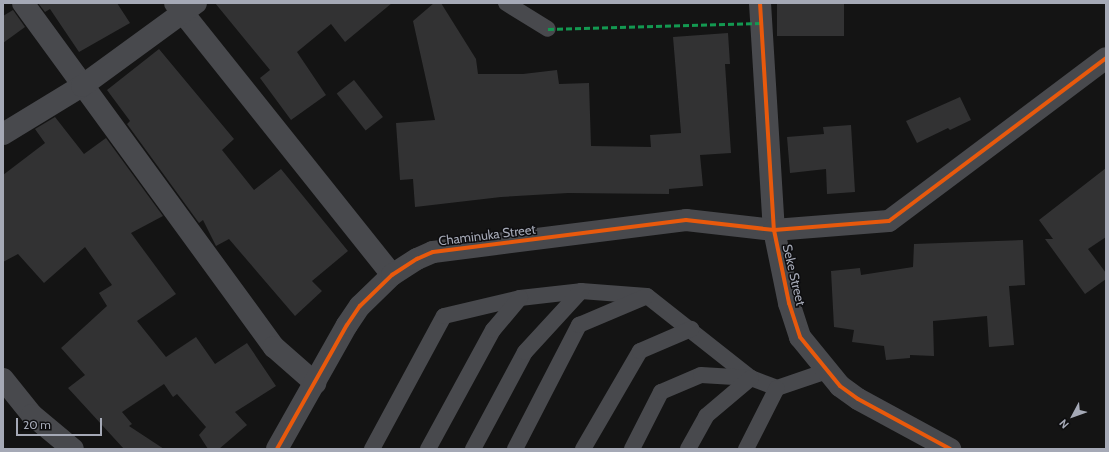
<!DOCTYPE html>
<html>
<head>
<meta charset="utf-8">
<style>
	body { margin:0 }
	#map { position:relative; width:1109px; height:452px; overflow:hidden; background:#141414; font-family:Cabin,sans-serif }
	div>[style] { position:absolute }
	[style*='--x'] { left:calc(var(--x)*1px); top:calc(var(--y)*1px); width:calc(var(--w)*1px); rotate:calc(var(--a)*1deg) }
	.building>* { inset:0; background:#323233; transform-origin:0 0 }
	.lane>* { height:16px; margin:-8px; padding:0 8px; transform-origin:8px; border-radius:8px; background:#48494d }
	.street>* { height:22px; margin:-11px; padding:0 11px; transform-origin:11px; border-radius:11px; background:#48494d }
	.quiet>* { height:3px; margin-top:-1.5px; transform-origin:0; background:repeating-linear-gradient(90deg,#139951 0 6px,transparent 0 9px) }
	.cycleway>* { height:4px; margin:-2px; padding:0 2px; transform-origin:2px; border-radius:2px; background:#e8590c }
	span { translate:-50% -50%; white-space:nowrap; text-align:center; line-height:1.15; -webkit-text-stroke:3px #0e0e10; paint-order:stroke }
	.street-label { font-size:13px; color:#a5a9b6 }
	.frame { position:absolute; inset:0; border:4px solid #a5a9b6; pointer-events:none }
	.north { position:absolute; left:1053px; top:396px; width:40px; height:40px; -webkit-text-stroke:3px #0e0e10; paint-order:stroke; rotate:229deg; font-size:11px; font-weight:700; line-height:16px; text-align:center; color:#a5a9b6 }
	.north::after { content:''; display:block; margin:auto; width:14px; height:18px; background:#a5a9b6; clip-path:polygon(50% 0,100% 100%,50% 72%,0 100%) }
	.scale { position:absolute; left:16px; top:418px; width:86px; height:18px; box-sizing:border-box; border:2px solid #a5a9b6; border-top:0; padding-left:5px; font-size:12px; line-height:14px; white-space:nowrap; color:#a5a9b6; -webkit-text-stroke:3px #0e0e10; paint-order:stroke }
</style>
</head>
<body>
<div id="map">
	<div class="building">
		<div style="clip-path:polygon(38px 3px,117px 3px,130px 23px,79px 52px,50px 9px,45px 12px)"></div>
		<div style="clip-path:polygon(215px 3px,392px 3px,345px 42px,331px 24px,297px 52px,326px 95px,291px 120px,260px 78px,270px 70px)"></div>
		<div style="clip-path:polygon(434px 3px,441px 3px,476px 59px,478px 74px,523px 74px,557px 70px,559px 84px,589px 83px,591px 146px,651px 147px,650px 135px,681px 133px,673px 37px,728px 33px,730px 64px,725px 64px,731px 153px,700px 155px,703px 186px,669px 189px,669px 194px,568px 193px,501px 197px,415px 207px,413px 179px,400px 180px,396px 123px,435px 120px,413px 21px)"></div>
		<div style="left:777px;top:3px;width:67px;height:33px"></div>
		<div style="clip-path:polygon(13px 10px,25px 27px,3px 43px,3px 16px)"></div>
		<div style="clip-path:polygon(159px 49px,234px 139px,222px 150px,254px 190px,281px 169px,348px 251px,312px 281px,322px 291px,295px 316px,229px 239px,216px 246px,203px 220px,199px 223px,127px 124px,130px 121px,107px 90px)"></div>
		<div style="left:354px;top:80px;width:47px;height:22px;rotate:52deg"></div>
		<div style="clip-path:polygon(960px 97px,971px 120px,950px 130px,948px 128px,917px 143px,906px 121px)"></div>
		<div style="clip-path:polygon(55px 117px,84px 154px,106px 138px,163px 216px,131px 233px,176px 294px,137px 321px,166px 357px,196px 337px,215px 364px,247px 343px,276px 386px,235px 412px,247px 425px,219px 449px,208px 449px,199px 435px,206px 427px,177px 394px,173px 397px,164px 384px,122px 412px,132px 424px,129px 426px,164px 449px,124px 449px,68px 388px,85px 375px,61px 348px,107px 306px,99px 293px,112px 285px,85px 247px,44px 283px,18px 254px,3px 262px,3px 175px,45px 143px,35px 129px)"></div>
		<div style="clip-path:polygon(851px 125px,855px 192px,827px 194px,826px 169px,790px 173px,787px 137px,824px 134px,823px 127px)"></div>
		<div style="clip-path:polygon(1106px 168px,1106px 237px,1088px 249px,1106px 273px,1106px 279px,1085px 294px,1045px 239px,1053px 239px,1039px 220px)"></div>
		<div style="clip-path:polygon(1023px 240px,1025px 285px,1009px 286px,1014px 345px,989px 347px,987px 316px,933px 321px,934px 356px,910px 355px,910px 358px,886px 360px,884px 346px,852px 342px,854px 330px,834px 327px,831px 271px,860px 268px,861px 275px,913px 267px,914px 244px)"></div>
	</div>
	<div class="lane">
		<div style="--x:506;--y:3;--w:49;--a:31.8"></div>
		<div style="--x:372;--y:449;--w:151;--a:-61.6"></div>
		<div style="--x:444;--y:316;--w:78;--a:-13.3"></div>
		<div style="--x:520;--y:298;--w:61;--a:-6.5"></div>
		<div style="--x:581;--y:291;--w:66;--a:4.3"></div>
		<div style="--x:647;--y:296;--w:132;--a:38.3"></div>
		<div style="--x:751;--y:378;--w:28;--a:21"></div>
		<div style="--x:777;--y:388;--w:53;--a:-18.8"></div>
		<div style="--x:428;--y:449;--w:136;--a:-61.4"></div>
		<div style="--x:493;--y:330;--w:42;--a:-49.8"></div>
		<div style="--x:473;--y:449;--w:110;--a:-61.8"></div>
		<div style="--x:525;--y:352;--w:83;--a:-47.4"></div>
		<div style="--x:515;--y:449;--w:140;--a:-62.7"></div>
		<div style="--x:579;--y:325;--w:72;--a:-23"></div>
		<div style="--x:583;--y:449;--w:113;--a:-59.8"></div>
		<div style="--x:640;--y:351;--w:56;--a:-23.3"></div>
		<div style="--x:632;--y:449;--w:64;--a:-63"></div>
		<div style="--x:661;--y:392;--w:43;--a:-23"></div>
		<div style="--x:701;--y:375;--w:50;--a:3.4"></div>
		<div style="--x:688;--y:449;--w:38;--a:-61"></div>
		<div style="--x:706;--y:416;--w:59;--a:-40.2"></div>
		<div style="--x:746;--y:449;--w:68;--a:-63.1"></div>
	</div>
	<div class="street">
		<div style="--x:23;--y:3;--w:426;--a:53.9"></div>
		<div style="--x:274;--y:347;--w:55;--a:41.3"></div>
		<div style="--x:175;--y:3;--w:348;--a:51.4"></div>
		<div style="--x:760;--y:3;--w:227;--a:86.5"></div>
		<div style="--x:774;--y:230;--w:75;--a:78.4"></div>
		<div style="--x:789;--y:303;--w:36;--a:72"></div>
		<div style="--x:800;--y:337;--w:63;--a:50.8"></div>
		<div style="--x:840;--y:386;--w:22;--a:36"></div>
		<div style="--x:858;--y:399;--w:105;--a:28.5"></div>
		<div style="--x:3;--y:134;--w:92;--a:-31.3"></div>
		<div style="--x:82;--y:86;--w:141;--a:-36.1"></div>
		<div style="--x:3;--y:379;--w:46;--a:51.1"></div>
		<div style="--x:32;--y:415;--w:53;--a:39.7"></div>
		<div style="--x:277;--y:449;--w:142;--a:-60.6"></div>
		<div style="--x:347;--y:325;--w:23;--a:-56"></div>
		<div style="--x:360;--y:306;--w:45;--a:-44.1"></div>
		<div style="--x:392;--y:275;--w:30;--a:-33"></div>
		<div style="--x:417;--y:259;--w:17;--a:-24"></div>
		<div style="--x:433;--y:252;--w:255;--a:-7.2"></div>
		<div style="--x:686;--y:220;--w:89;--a:6.5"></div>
		<div style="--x:774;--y:230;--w:115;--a:-4.5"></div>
		<div style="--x:889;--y:221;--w:271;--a:-36.9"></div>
	</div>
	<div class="quiet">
		<div style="--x:548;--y:29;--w:213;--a:-1.6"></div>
	</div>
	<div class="cycleway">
		<div style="--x:760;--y:3;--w:227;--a:86.5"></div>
		<div style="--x:774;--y:230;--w:75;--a:78.4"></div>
		<div style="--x:789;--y:303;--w:36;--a:72"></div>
		<div style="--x:800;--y:337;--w:63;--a:50.8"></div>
		<div style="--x:840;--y:386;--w:22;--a:36"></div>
		<div style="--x:858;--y:399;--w:105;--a:28.5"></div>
		<div style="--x:277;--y:449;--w:142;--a:-60.6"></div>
		<div style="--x:347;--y:325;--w:23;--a:-56"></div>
		<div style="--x:360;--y:306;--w:45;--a:-44.1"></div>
		<div style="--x:392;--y:275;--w:30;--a:-33"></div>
		<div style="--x:417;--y:259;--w:17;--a:-24"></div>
		<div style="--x:433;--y:252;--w:255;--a:-7.2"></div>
		<div style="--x:686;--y:220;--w:89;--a:6.5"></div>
		<div style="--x:774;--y:230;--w:115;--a:-4.5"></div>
		<div style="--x:889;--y:221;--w:271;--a:-36.9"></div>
	</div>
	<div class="street-label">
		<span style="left:487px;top:235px;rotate:-7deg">Chaminuka Street</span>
		<span style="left:794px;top:275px;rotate:77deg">Seke Street</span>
	</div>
	<div class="frame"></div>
	<div class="north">N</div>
	<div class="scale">20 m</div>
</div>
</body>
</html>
